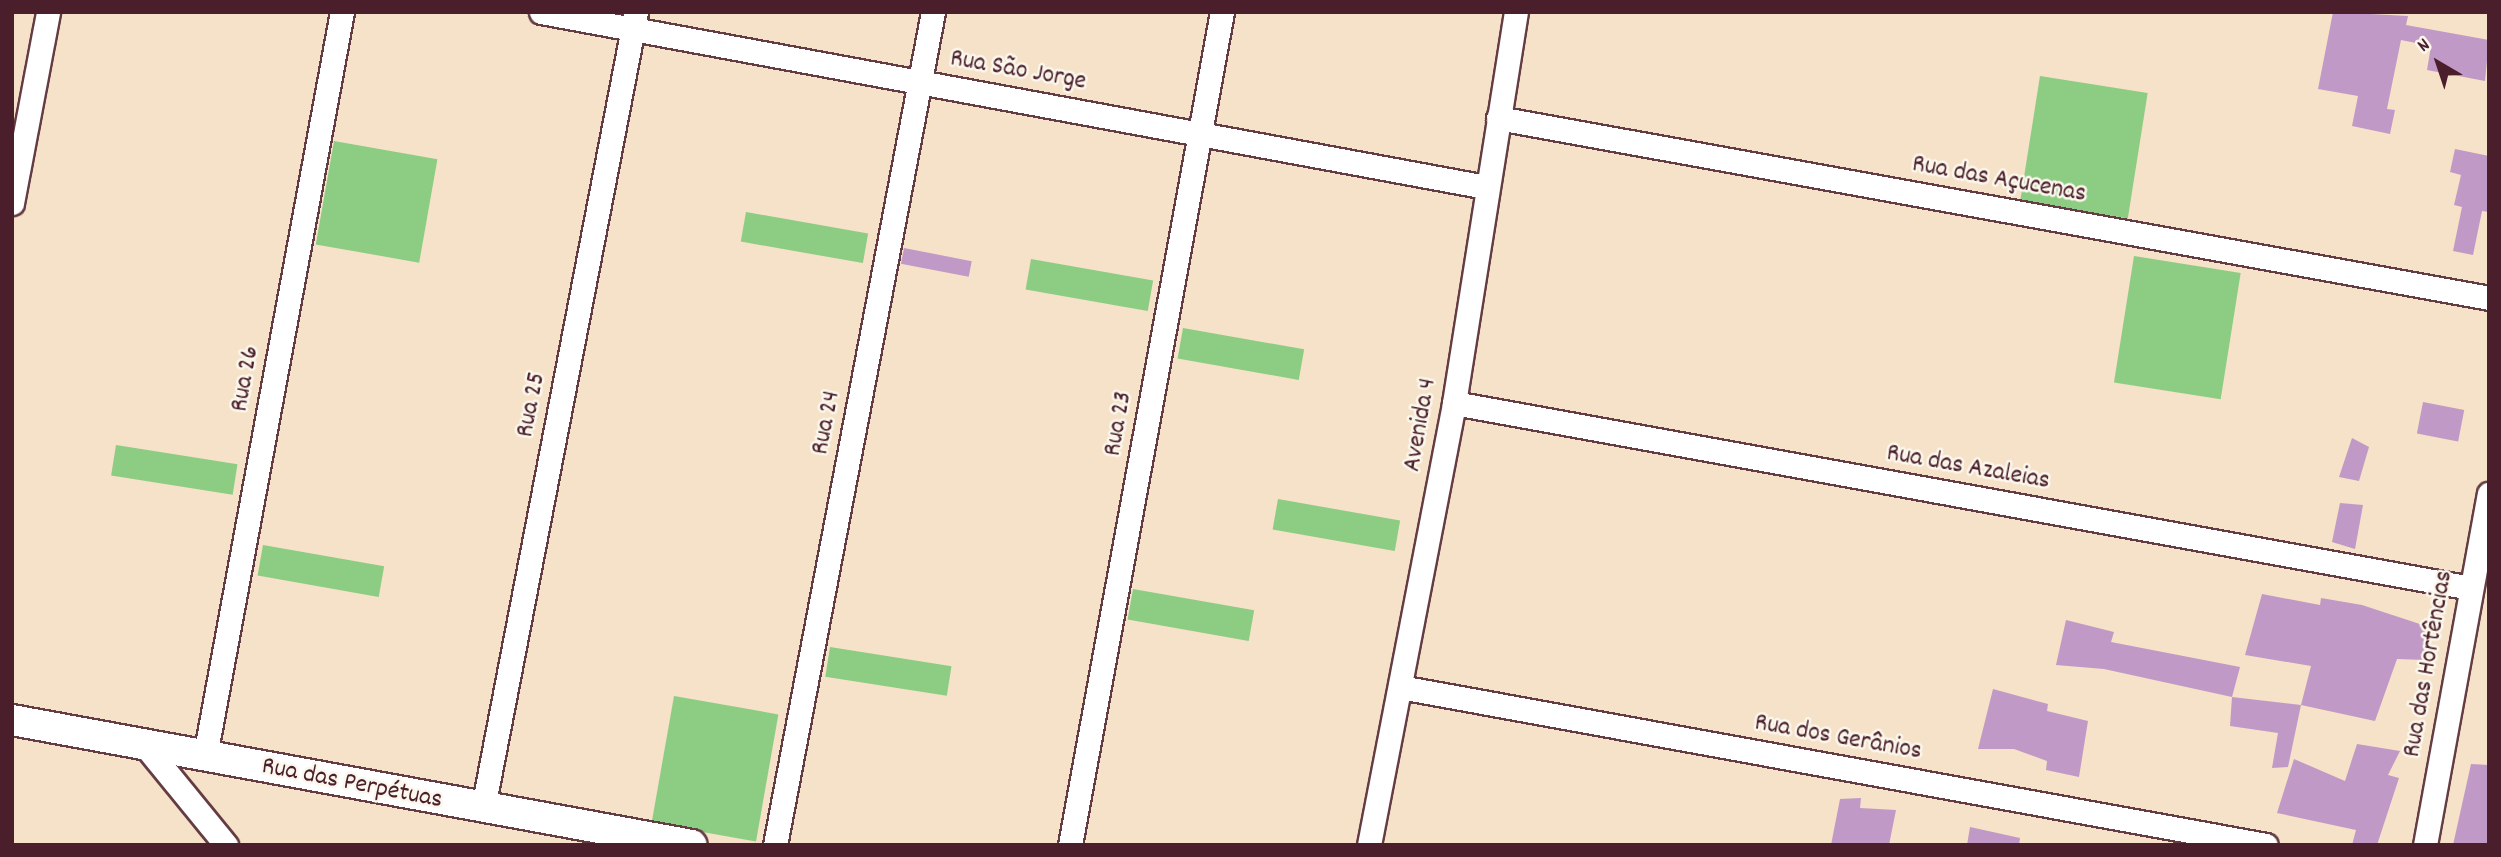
<!DOCTYPE html>
<html>
<head>
<meta charset="utf-8">
<style>
	body { margin:0 }
	#map { position:relative; width:2501px; height:857px; overflow:hidden; background:#f5e2c8; font-family:Dekko,sans-serif }
	div>[style] { position:absolute }
	[style*='--x'] { left:calc(var(--x)*1px); top:calc(var(--y)*1px); width:calc(var(--w)*1px); rotate:calc(var(--a)*1deg) }
	.green>* { inset:0; background:#8dcc83; transform-origin:0 0 }
	.building>* { inset:0; background:#c099c7; transform-origin:0 0 }
	.roads { filter:drop-shadow(2px 0 #643c43) drop-shadow(-2px 0 #643c43) drop-shadow(0 2px #643c43) drop-shadow(0 -2px #643c43) }
	.minor>* { height:23px; margin:-11.5px; padding:0 11.5px; transform-origin:11.5px; border-radius:11.5px; background:#fff }
	.tertiary>* { height:30px; margin:-15px; padding:0 15px; transform-origin:15px; border-radius:15px; background:#fff }
	span { translate:-50% -50%; white-space:nowrap; text-align:center; line-height:1.15; -webkit-text-stroke:5px #fbf7ec; paint-order:stroke }
	.street-label { font-size:26px; color:#4a1f2b }
	.frame { position:absolute; inset:0; border:14px solid #4a1f2b; pointer-events:none }
	.north { position:absolute; left:2403px; top:28px; width:70px; height:70px; -webkit-text-stroke:5px #fbf7ec; paint-order:stroke; rotate:321deg; font-size:19px; font-weight:700; line-height:28px; text-align:center; color:#4a1f2b }
	.north::after { content:''; display:block; margin:auto; width:24px; height:32px; background:#4a1f2b; clip-path:polygon(50% 0,100% 100%,50% 72%,0 100%) }
</style>
</head>
<body>
<div id="map">
	<div class="green">
		<div style="left:2040px;top:76px;width:109px;height:127px;rotate:9deg"></div>
		<div style="left:334px;top:141px;width:105px;height:105px;rotate:10deg"></div>
		<div style="left:746px;top:212px;width:124px;height:30px;rotate:10deg"></div>
		<div style="left:2134px;top:256px;width:108px;height:128px;rotate:9deg"></div>
		<div style="left:1031px;top:259px;width:124px;height:31px;rotate:10deg"></div>
		<div style="left:1183px;top:328px;width:123px;height:31px;rotate:10deg"></div>
		<div style="left:116px;top:445px;width:123px;height:31px;rotate:9deg"></div>
		<div style="left:1278px;top:499px;width:124px;height:31px;rotate:10deg"></div>
		<div style="left:263px;top:545px;width:123px;height:31px;rotate:10deg"></div>
		<div style="left:1133px;top:589px;width:123px;height:31px;rotate:10deg"></div>
		<div style="left:830px;top:647px;width:123px;height:30px;rotate:9deg"></div>
		<div style="left:674px;top:696px;width:106px;height:129px;rotate:10deg"></div>
	</div>
	<div class="building">
		<div style="clip-path:polygon(2333px 12px,2408px 16px,2406px 25px,2489px 40px,2485px 81px,2427px 70px,2431px 46px,2401px 40px,2387px 109px,2395px 110px,2390px 134px,2352px 126px,2358px 96px,2318px 89px)"></div>
		<div style="clip-path:polygon(2455px 149px,2489px 156px,2489px 212px,2482px 211px,2473px 255px,2453px 251px,2462px 207px,2454px 205px,2461px 175px,2450px 172px)"></div>
		<div style="left:904px;top:248px;width:69px;height:16px;rotate:11deg"></div>
		<div style="left:2423px;top:402px;width:42px;height:32px;rotate:11deg"></div>
		<div style="clip-path:polygon(2352px 438px,2369px 447px,2359px 481px,2339px 477px)"></div>
		<div style="clip-path:polygon(2340px 503px,2363px 505px,2355px 549px,2332px 542px)"></div>
		<div style="clip-path:polygon(2262px 594px,2320px 605px,2321px 598px,2362px 605px,2432px 628px,2425px 660px,2397px 659px,2375px 721px,2301px 705px,2311px 666px,2245px 655px)"></div>
		<div style="clip-path:polygon(2066px 620px,2114px 632px,2111px 642px,2240px 667px,2232px 697px,2104px 669px,2056px 665px)"></div>
		<div style="clip-path:polygon(1993px 689px,2048px 704px,2047px 711px,2088px 721px,2079px 777px,2046px 770px,2047px 761px,2014px 749px,1978px 749px)"></div>
		<div style="clip-path:polygon(2232px 697px,2301px 705px,2288px 767px,2272px 768px,2278px 733px,2230px 726px)"></div>
		<div style="clip-path:polygon(2357px 744px,2400px 751px,2388px 775px,2399px 778px,2377px 845px,2352px 845px,2356px 830px,2277px 813px,2294px 759px,2345px 781px)"></div>
		<div style="clip-path:polygon(2471px 764px,2489px 765px,2489px 845px,2453px 845px)"></div>
		<div style="clip-path:polygon(1861px 798px,1860px 808px,1896px 810px,1889px 845px,1831px 845px,1840px 799px)"></div>
		<div style="clip-path:polygon(1970px 827px,2020px 838px,2019px 845px,1967px 845px)"></div>
	</div>
	<div class="roads">
		<div class="minor">
			<div style="--x:541;--y:12;--w:961;--a:10.49"></div>
			<div style="--x:1498;--y:118;--w:1007;--a:10.29"></div>
			<div style="--x:12;--y:203;--w:194;--a:-79.3"></div>
			<div style="--x:1454;--y:403;--w:1034;--a:10.31"></div>
			<div style="--x:1400;--y:687;--w:880;--a:10.34"></div>
			<div style="--x:146;--y:747;--w:127;--a:50.8"></div>
			<div style="--x:205;--y:756;--w:757;--a:-79.57"></div>
			<div style="--x:483;--y:808;--w:811;--a:-79.12"></div>
			<div style="--x:775;--y:845;--w:848;--a:-79.26"></div>
			<div style="--x:1070;--y:845;--w:847;--a:-79.66"></div>
			<div style="--x:1369;--y:845;--w:450;--a:-79.1"></div>
			<div style="--x:1454;--y:403;--w:396;--a:-81"></div>
			<div style="--x:2425;--y:845;--w:357;--a:-79.7"></div>
		</div>
		<div class="tertiary">
			<div style="--x:12;--y:720;--w:691;--a:10.42"></div>
		</div>
	</div>
	<div class="street-label">
		<span style="left:1018px;top:71px;rotate:10deg">Rua São Jorge</span>
		<span style="left:1999px;top:180px;rotate:10deg">Rua das Açucenas</span>
		<span style="left:246px;top:379px;rotate:-80deg">Rua 26</span>
		<span style="left:532px;top:405px;rotate:-79deg">Rua 25</span>
		<span style="left:827px;top:423px;rotate:-79deg">Rua 24</span>
		<span style="left:1119px;top:424px;rotate:-80deg">Rua 23</span>
		<span style="left:1421px;top:425px;rotate:-80deg">Avenida 4</span>
		<span style="left:1968px;top:468px;rotate:10deg">Rua das Azaleias</span>
		<span style="left:2429px;top:664px;rotate:-80deg">Rua das Hortências</span>
		<span style="left:1838px;top:738px;rotate:10deg">Rua dos Gerânios</span>
		<span style="left:352px;top:784px;rotate:11deg">Rua das Perpétuas</span>
	</div>
	<div class="frame"></div>
	<div class="north">N</div>
</div>
</body>
</html>
